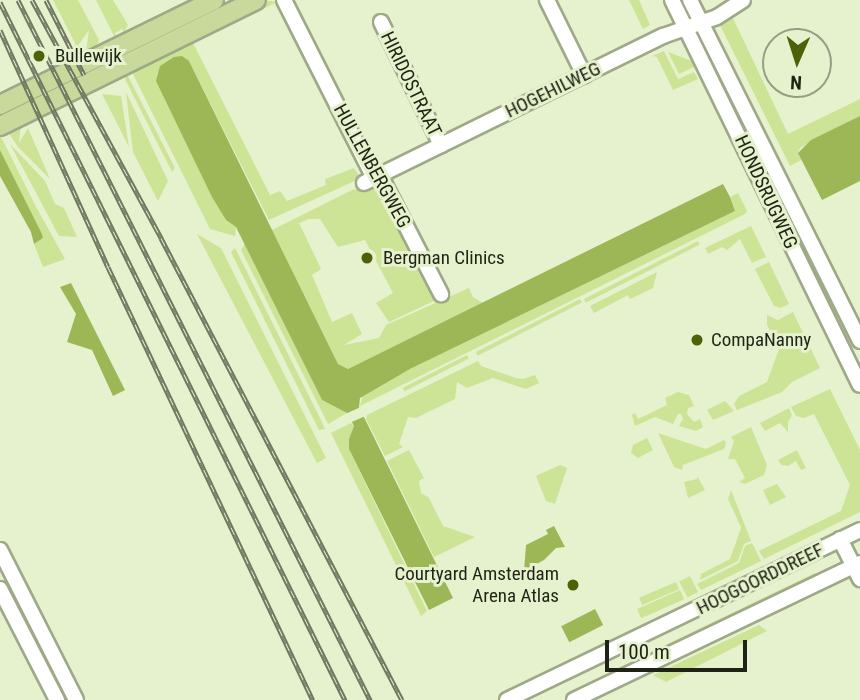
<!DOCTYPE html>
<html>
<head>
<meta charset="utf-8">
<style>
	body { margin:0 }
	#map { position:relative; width:860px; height:700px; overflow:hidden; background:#e6f1cd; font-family:"Roboto Condensed",sans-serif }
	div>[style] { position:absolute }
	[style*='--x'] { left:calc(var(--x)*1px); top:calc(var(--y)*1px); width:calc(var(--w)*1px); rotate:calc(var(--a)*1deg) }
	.green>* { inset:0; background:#cde497; transform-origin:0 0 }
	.water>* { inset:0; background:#9db756; transform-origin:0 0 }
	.pier>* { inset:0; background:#e6f1cd; transform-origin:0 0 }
	.roads { filter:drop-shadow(2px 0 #9ea987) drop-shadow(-2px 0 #9ea987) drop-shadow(0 2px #9ea987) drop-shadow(0 -2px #9ea987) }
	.minor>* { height:14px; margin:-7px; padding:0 7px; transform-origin:7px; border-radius:7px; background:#fff }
	.major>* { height:18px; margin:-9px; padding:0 9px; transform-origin:9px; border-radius:9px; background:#c8d99b }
	.rail>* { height:5px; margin-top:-2.5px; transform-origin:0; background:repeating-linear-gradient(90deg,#e6f1cd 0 8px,#707760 0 16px); box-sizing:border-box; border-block:2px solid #707760 }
	.dots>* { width:19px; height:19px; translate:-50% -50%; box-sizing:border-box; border:4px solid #e6f1cd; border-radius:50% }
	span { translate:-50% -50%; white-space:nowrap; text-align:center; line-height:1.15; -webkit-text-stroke:6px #e6f1cd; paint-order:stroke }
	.poi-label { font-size:19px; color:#1e2315 }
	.left { translate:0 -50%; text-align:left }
	.right { translate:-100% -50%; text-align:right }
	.street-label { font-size:19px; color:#1e2315 }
	.north { position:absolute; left:762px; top:28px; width:70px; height:70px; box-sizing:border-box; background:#e6f1cd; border:2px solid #969f83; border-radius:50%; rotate:183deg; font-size:19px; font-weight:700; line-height:28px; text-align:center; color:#1e2315 }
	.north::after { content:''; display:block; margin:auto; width:24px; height:32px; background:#4e6107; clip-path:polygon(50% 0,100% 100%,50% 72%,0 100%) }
	.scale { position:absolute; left:605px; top:640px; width:142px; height:32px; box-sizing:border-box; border:4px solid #1e2315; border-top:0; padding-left:9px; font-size:21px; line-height:24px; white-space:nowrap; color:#1e2315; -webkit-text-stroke:5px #e6f1cd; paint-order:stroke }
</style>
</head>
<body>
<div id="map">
	<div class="green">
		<div style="clip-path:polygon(53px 0,78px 0,99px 40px,97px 47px,86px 52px,89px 30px,77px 47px)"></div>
		<div style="clip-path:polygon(96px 0,113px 0,128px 25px,124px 32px,122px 29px,115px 33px,117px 42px)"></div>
		<div style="clip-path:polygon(263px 0,277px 2px,193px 43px,270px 195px,280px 191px,287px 201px,326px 185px,325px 179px,354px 168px,361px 178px,269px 220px,189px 61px,201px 172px,226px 220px,236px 227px,235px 236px,210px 229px,132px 72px)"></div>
		<div style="clip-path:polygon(629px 0,639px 0,650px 25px,643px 29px)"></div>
		<div style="clip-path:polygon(730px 12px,788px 134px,860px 99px,860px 116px,800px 148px,798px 153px,803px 159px,790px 166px,719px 23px)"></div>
		<div style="clip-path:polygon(664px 51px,678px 79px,694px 72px,698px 79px,673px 90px,657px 57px,652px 56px)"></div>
		<div style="clip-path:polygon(668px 52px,692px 61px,696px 66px,679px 74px)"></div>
		<div style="clip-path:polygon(127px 74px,175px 168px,172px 172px,125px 79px)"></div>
		<div style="clip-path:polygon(126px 92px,168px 181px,158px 201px,133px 152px)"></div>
		<div style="clip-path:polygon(102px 94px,121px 96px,129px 147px)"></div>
		<div style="clip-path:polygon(21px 124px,19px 143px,28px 128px,50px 179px,18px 147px,8px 132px)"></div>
		<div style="clip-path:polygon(0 135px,35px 205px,65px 259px,43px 267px,34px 244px,43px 238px,42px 234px,0 150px)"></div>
		<div style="clip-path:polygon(10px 144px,45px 181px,55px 204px,64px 208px,77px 237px,59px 236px)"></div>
		<div style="clip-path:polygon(380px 184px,436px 300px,389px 322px,376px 303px,393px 293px,365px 240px,338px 247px,320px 219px,309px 219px,299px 223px,321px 269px,312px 275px,332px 322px,352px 313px,362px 334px,344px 345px,379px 338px,386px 325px,469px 288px,473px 297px,483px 303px,348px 369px,338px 364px,272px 230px,354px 189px,361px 191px)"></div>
		<div style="clip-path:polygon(738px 193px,747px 211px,745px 214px,360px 406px,363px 394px,410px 369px,735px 211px,730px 197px)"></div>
		<div style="clip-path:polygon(751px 226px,766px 257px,752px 263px,740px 239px,727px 250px,722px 247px,708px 254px,705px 248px)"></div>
		<div style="clip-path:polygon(197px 234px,221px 248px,326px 458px,317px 463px)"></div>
		<div style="left:698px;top:241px;width:4px;height:128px;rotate:63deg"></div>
		<div style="clip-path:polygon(245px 244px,322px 400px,347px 413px,328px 424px,241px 250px)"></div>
		<div style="clip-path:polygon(235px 248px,320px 418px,325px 429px,319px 430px,231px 252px)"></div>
		<div style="clip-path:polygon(769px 262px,789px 304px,781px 308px,774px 306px,755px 269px)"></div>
		<div style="clip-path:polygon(657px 272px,653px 288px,630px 299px,628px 295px,594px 313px,590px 306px)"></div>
		<div style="left:580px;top:299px;width:4px;height:117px;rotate:63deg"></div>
		<div style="clip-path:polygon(793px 312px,820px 368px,792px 382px,782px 392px,737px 410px,734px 404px,739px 396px,767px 382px,779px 349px,767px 325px,767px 315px,778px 320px)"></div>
		<div style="left:467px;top:355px;width:4px;height:72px;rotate:63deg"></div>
		<div style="clip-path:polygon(478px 361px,481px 366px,516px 378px,523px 379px,535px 375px,539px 383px,526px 389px,493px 378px,467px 388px,457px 382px,455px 399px,416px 418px,408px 417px,399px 444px,403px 447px,385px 456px,366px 419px,367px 415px)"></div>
		<div style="clip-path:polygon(830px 389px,860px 450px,860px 512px,764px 559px,759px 551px,841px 511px,850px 485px,814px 414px,804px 418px,796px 416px,791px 407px)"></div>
		<div style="clip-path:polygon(678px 392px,689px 395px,694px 406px,688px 408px,687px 414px,694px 422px,700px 419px,703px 427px,696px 431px,679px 426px,683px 419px,681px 414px,678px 414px,673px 424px,655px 417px,635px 426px,632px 415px,635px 413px,638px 419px,667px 405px,665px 398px)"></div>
		<div style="clip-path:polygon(725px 401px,734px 411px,713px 420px,707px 410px)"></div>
		<div style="clip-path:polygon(789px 408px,792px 415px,788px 422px,788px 432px,780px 423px,765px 431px,760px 423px)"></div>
		<div style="clip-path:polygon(351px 423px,354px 426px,349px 439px,349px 449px,427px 611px,421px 616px,331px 433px)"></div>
		<div style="clip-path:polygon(751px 427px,767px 465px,764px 475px,745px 484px,739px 482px,745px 478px,735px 459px,728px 459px,734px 441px,731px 437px)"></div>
		<div style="clip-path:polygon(658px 433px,706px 449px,724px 440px,726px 443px,724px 449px,683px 465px,682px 470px,674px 467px)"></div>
		<div style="clip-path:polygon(647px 438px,653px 450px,638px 458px,631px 453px,633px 445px)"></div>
		<div style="clip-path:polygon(409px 450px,424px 478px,419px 481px,421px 493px,429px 498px,443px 526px,475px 537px,434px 557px,387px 461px)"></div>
		<div style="clip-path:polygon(797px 450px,806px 468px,801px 470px,796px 461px,788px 466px,781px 465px,778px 460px)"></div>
		<div style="clip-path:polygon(560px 465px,567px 468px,555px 504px,546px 501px,536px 476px)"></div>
		<div style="clip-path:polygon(697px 476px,705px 490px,688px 498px,684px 482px,697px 479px)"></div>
		<div style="clip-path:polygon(777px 484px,786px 497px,770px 505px,763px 490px)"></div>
		<div style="clip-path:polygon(731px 490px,751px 541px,744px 544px,738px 561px,700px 580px,701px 574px,730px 559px,739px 534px,741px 527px,728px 499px)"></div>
		<div style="clip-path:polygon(752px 543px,761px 561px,701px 590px,697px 584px,739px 563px,745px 546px)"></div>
		<div style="clip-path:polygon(815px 573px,816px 575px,656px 653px,647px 654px)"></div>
		<div style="left:690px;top:576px;width:18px;height:12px;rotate:63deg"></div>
		<div style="left:676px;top:582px;width:8px;height:40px;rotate:67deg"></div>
		<div style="left:680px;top:590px;width:10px;height:47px;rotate:66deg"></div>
		<div style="clip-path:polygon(759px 625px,767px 631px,666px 682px,653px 675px)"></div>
	</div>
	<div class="water">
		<div style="clip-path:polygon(182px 56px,189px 61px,338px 364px,348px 369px,723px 184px,730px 197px,735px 211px,410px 369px,360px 398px,359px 407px,453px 598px,429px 610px,349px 449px,349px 439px,354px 426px,347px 413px,322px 400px,236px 227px,226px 220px,212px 197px,156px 81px,160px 66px,174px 57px)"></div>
		<div style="clip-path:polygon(860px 116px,860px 181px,822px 200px,798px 153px,811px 140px)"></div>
		<div style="clip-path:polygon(0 150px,42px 234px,43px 238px,34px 244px,31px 232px,0 176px)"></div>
		<div style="clip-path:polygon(71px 283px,125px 390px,113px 396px,92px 350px,67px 342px,76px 314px,60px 287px)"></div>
		<div style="clip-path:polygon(554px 526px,565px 547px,556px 548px,544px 560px,524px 571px,526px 545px,548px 534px,546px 530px)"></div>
		<div style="left:595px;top:609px;width:18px;height:38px;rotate:63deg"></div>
	</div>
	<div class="pier">
		<div style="left:363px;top:406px;width:10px;height:20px;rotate:66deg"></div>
	</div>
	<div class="roads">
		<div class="minor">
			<div style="--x:284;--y:0;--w:195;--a:63.2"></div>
			<div style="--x:372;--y:174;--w:17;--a:40"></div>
			<div style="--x:385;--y:185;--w:123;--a:62.8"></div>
			<div style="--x:547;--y:0;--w:84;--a:63.7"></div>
			<div style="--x:672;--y:0;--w:428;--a:64"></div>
			<div style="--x:690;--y:0;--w:381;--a:63.5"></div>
			<div style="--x:381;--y:22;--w:137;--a:64"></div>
			<div style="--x:364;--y:183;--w:333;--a:-26.2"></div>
			<div style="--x:663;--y:36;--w:57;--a:-19.4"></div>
			<div style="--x:717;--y:17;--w:31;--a:-33"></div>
			<div style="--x:840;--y:539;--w:45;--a:63.4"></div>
			<div style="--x:0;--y:550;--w:168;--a:63.1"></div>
			<div style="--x:0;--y:589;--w:125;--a:62.8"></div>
			<div style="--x:507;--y:700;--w:392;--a:-25.7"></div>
			<div style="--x:574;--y:700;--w:317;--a:-25.6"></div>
		</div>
		<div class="major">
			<div style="--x:0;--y:105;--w:238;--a:-26.1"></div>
			<div style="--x:0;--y:126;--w:285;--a:-26.2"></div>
		</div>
	</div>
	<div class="rail">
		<div style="--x:18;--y:0;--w:784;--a:63.3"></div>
		<div style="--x:32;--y:0;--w:271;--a:61.5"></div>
		<div style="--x:161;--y:238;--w:521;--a:62.45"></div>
		<div style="--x:46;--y:0;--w:84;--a:63.1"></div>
		<div style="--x:0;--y:2;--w:779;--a:63.7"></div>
		<div style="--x:0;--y:30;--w:260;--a:65.5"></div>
		<div style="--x:108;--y:267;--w:479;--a:64.7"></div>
	</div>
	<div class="dots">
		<div style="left:39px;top:56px;background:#4e6107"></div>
		<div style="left:367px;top:258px;background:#4e6107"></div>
		<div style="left:697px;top:340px;background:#4e6107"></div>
		<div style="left:573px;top:585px;background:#4e6107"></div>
	</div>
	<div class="poi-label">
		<span class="left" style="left:55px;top:56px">Bullewijk</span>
		<span class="left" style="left:383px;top:258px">Bergman Clinics</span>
		<span class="left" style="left:711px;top:340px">CompaNanny</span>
		<span class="right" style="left:559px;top:585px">Courtyard Amsterdam<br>Arena Atlas</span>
	</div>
	<div class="street-label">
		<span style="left:411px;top:84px;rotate:64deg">HIRIDOSTRAAT</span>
		<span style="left:553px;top:90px;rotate:-26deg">HOGEHILWEG</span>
		<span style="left:372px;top:166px;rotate:61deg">HULLENBERGWEG</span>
		<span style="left:766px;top:192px;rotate:65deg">HONDSRUGWEG</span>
		<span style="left:760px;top:579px;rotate:-26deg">HOOGOORDDREEF</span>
	</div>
	<div class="north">N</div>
	<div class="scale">100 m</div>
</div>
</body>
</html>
